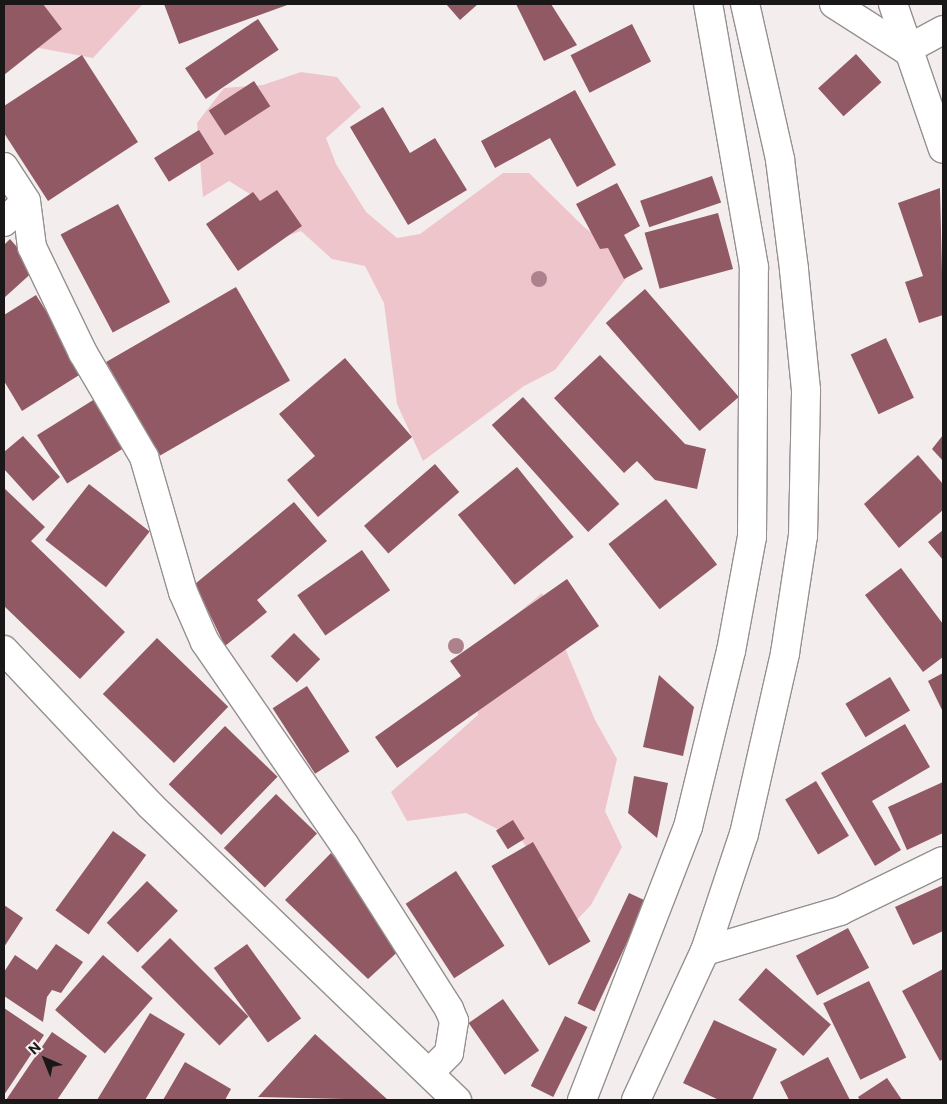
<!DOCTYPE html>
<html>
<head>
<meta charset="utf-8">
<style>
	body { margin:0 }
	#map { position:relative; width:947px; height:1104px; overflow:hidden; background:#f4edee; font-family:Commissioner,sans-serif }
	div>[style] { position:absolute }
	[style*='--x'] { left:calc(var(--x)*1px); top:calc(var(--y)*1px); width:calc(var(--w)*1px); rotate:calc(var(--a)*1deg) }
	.green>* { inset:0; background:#eec5cb }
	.building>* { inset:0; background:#905963; transform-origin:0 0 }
	.roads { filter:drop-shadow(1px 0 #968f90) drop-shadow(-1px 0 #968f90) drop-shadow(0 1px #968f90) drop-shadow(0 -1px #968f90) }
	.minor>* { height:28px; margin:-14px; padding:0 14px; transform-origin:14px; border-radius:14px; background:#fff }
	.trees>* { width:16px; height:16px; margin:-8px; border-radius:50%; background:#ad828c }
	span { translate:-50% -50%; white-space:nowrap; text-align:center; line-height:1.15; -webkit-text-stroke:4px #f4edee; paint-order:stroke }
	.frame { position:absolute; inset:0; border:5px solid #191717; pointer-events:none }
	.north { position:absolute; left:20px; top:1034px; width:50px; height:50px; -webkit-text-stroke:4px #f4edee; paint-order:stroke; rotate:316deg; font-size:14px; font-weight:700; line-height:20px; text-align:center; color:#191717 }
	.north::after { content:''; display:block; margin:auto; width:18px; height:22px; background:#191717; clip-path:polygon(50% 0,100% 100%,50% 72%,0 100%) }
</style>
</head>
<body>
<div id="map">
	<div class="green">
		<div style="clip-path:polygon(17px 4px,143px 4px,93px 58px,39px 48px)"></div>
		<div style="clip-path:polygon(301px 72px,337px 77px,361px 107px,326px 138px,336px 164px,366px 212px,397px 238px,420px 234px,503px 173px,529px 173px,584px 227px,618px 253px,628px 276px,555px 370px,524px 386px,423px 461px,397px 404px,384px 303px,365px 266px,332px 259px,301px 231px,284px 237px,258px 199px,229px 181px,203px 197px,197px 123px,224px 88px,263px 85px)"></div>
		<div style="clip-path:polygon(542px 593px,595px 720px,617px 759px,605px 811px,622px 847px,591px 905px,574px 923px,523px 842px,466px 813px,407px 821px,391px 792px,478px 715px,473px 651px)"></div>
	</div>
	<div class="building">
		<div style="clip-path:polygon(4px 4px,43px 4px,62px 29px,4px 75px)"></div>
		<div style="clip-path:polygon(164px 4px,290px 4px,179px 44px)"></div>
		<div style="clip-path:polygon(446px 4px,478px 4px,460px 20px)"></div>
		<div style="clip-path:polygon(516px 4px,551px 4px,577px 45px,544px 61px)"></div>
		<div style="left:258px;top:19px;width:37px;height:88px;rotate:56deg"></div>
		<div style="left:632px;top:24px;width:42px;height:69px;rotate:63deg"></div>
		<div style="left:856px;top:54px;width:38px;height:51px;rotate:48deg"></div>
		<div style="clip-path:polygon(82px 55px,138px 142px,48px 201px,4px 133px,4px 106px)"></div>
		<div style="left:254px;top:81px;width:30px;height:54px;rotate:57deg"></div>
		<div style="clip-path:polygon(575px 90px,616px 165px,577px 187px,550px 138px,495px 168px,481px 141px)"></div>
		<div style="clip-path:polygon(383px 107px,410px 153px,435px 138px,467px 190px,408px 225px,350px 127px)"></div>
		<div style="left:199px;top:130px;width:28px;height:53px;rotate:58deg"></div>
		<div style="left:712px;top:176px;width:28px;height:76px;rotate:71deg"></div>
		<div style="clip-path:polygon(617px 183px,640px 226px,624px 235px,643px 269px,624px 279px,608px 248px,600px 249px,576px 204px)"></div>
		<div style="clip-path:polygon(940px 188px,943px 315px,919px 323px,905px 282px,923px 276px,898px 203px)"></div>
		<div style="clip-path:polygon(277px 190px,302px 226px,238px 271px,206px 224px,253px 192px,260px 201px)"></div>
		<div style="left:118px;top:204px;width:111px;height:65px;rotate:62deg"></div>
		<div style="left:718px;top:213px;width:58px;height:76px;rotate:75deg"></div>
		<div style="clip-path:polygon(10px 239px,36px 269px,4px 298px,4px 245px)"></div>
		<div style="left:236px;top:287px;width:108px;height:150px;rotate:60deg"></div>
		<div style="left:645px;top:289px;width:143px;height:52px;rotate:49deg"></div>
		<div style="clip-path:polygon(36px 295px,84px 372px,22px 411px,4px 381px,4px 315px)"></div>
		<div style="left:886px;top:338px;width:66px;height:39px;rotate:65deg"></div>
		<div style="clip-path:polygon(600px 355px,685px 444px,706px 449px,697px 489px,655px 480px,637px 461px,624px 473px,554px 398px)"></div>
		<div style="clip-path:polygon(345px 358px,412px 437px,318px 517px,287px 480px,315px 456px,279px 414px)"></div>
		<div style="left:98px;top:397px;width:57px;height:72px;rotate:58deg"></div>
		<div style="left:523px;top:397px;width:144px;height:42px;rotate:48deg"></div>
		<div style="clip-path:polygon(943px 435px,943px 461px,932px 449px)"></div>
		<div style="clip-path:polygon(23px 436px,60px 477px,33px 501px,4px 469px,4px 452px)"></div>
		<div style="clip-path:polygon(918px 455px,943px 484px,943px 510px,899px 548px,864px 504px)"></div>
		<div style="left:435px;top:464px;width:37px;height:94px;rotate:49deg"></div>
		<div style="left:517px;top:467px;width:90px;height:76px;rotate:51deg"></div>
		<div style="left:89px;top:484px;width:77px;height:71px;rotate:38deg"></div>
		<div style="clip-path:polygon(4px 488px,45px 527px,31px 541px,125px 632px,80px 679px,4px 606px)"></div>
		<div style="left:666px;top:499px;width:83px;height:73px;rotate:52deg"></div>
		<div style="clip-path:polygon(294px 502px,327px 541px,257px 600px,267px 612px,225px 646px,195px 584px)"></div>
		<div style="clip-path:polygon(943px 530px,943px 560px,928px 542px)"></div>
		<div style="left:362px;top:550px;width:49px;height:79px;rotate:55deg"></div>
		<div style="clip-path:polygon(901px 568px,943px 624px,943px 657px,923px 672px,865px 595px)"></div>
		<div style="clip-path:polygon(567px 579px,599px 626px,397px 768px,375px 737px,461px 676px,450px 661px)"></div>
		<div style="left:294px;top:633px;width:37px;height:33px;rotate:45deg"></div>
		<div style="left:157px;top:638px;width:99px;height:78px;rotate:44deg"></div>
		<div style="clip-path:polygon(943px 673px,943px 712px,928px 681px)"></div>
		<div style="clip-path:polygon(659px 675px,694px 707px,683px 756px,643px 747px)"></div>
		<div style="left:890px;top:677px;width:39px;height:52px;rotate:59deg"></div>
		<div style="left:307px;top:686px;width:78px;height:41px;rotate:57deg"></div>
		<div style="clip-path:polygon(905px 724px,930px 767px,872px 801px,901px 850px,875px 866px,821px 773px)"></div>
		<div style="left:225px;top:726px;width:73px;height:81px;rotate:44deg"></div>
		<div style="clip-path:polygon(634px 776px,668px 783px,657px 838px,628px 813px)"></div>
		<div style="left:816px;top:781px;width:64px;height:36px;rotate:59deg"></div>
		<div style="clip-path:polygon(943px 782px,943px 833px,907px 850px,888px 807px)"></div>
		<div style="left:276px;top:794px;width:57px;height:75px;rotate:44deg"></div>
		<div style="left:513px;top:820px;width:22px;height:20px;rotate:58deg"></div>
		<div style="left:113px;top:831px;width:41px;height:98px;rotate:36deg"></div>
		<div style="left:533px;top:842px;width:115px;height:48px;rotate:60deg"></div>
		<div style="clip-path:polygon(331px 853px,403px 947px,368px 979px,285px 900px)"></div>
		<div style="left:456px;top:871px;width:89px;height:60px;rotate:57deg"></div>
		<div style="left:147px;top:881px;width:43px;height:58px;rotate:44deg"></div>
		<div style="clip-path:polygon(943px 885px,943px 931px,913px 945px,895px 907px)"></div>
		<div style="left:629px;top:893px;width:19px;height:122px;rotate:25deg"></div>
		<div style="clip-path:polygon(4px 905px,23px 918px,4px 947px)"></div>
		<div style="left:848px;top:928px;width:45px;height:59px;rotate:62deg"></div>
		<div style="left:170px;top:938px;width:111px;height:41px;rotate:45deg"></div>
		<div style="clip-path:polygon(56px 944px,83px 962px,61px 993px,52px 990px,47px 997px,43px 1022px,4px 996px,4px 972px,15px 955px,37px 970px)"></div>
		<div style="left:247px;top:944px;width:92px;height:41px;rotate:54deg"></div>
		<div style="left:103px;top:955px;width:66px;height:73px;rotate:41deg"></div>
		<div style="left:766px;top:968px;width:86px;height:42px;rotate:41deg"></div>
		<div style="clip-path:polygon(943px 969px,943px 1059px,940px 1061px,902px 991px)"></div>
		<div style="left:869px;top:981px;width:85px;height:51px;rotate:64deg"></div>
		<div style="left:503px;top:999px;width:63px;height:42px;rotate:55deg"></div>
		<div style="clip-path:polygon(4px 1008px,44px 1035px,4px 1095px)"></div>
		<div style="clip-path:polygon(150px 1013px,185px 1034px,145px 1100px,97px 1100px)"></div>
		<div style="left:565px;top:1016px;width:25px;height:78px;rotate:26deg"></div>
		<div style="clip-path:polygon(714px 1020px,777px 1049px,752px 1100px,719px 1100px,683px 1083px)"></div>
		<div style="clip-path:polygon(52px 1032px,87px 1056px,57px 1100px,6px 1100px)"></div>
		<div style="clip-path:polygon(315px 1034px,388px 1100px,258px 1097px)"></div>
		<div style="clip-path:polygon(828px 1057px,850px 1100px,789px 1100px,780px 1082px)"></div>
		<div style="clip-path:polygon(185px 1062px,231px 1089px,225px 1100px,163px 1100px)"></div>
		<div style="clip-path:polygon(887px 1078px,902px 1100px,860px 1100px,858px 1097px)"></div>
	</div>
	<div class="roads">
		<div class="minor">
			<div style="--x:834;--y:4;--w:85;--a:32.6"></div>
			<div style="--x:906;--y:50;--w:42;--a:-28.4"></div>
			<div style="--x:893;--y:4;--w:153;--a:71"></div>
			<div style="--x:4;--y:167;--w:40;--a:57.1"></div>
			<div style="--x:26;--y:201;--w:46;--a:82.6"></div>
			<div style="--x:32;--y:247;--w:118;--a:64.3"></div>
			<div style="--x:83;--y:353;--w:121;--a:59.6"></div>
			<div style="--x:144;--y:457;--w:141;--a:73.9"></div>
			<div style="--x:183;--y:592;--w:55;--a:66.3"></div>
			<div style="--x:205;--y:642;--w:245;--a:55.5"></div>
			<div style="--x:344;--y:844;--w:196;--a:57.5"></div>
			<div style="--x:449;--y:1009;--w:13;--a:67"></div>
			<div style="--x:454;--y:1021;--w:32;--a:99"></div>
			<div style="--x:449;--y:1053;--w:25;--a:135"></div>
			<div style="--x:4;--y:222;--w:30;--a:-44"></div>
			<div style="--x:4;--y:650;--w:213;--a:46.7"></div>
			<div style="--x:150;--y:805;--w:426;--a:43.9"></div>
			<div style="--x:705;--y:951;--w:141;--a:-16.5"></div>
			<div style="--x:840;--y:911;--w:114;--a:-25.9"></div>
			<div style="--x:582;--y:1100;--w:293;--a:-68.8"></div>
			<div style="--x:688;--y:827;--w:181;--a:-76.3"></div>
			<div style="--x:731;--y:651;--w:116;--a:-79.6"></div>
			<div style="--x:752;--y:537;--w:270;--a:-89.6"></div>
			<div style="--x:754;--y:267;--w:267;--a:-99.9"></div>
			<div style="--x:636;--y:1100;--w:164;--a:-65.2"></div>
			<div style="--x:705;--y:951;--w:123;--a:-71.6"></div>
			<div style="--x:744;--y:834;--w:186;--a:-77.2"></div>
			<div style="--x:785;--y:653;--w:118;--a:-81.3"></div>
			<div style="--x:803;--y:536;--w:146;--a:-88.8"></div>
			<div style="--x:806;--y:390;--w:122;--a:-95.7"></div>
			<div style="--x:794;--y:269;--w:111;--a:-97.3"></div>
			<div style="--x:780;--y:159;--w:159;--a:-102.7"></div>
		</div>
	</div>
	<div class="trees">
		<div style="left:539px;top:279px"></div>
		<div style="left:456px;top:646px"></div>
	</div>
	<div class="frame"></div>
	<div class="north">N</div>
</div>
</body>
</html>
